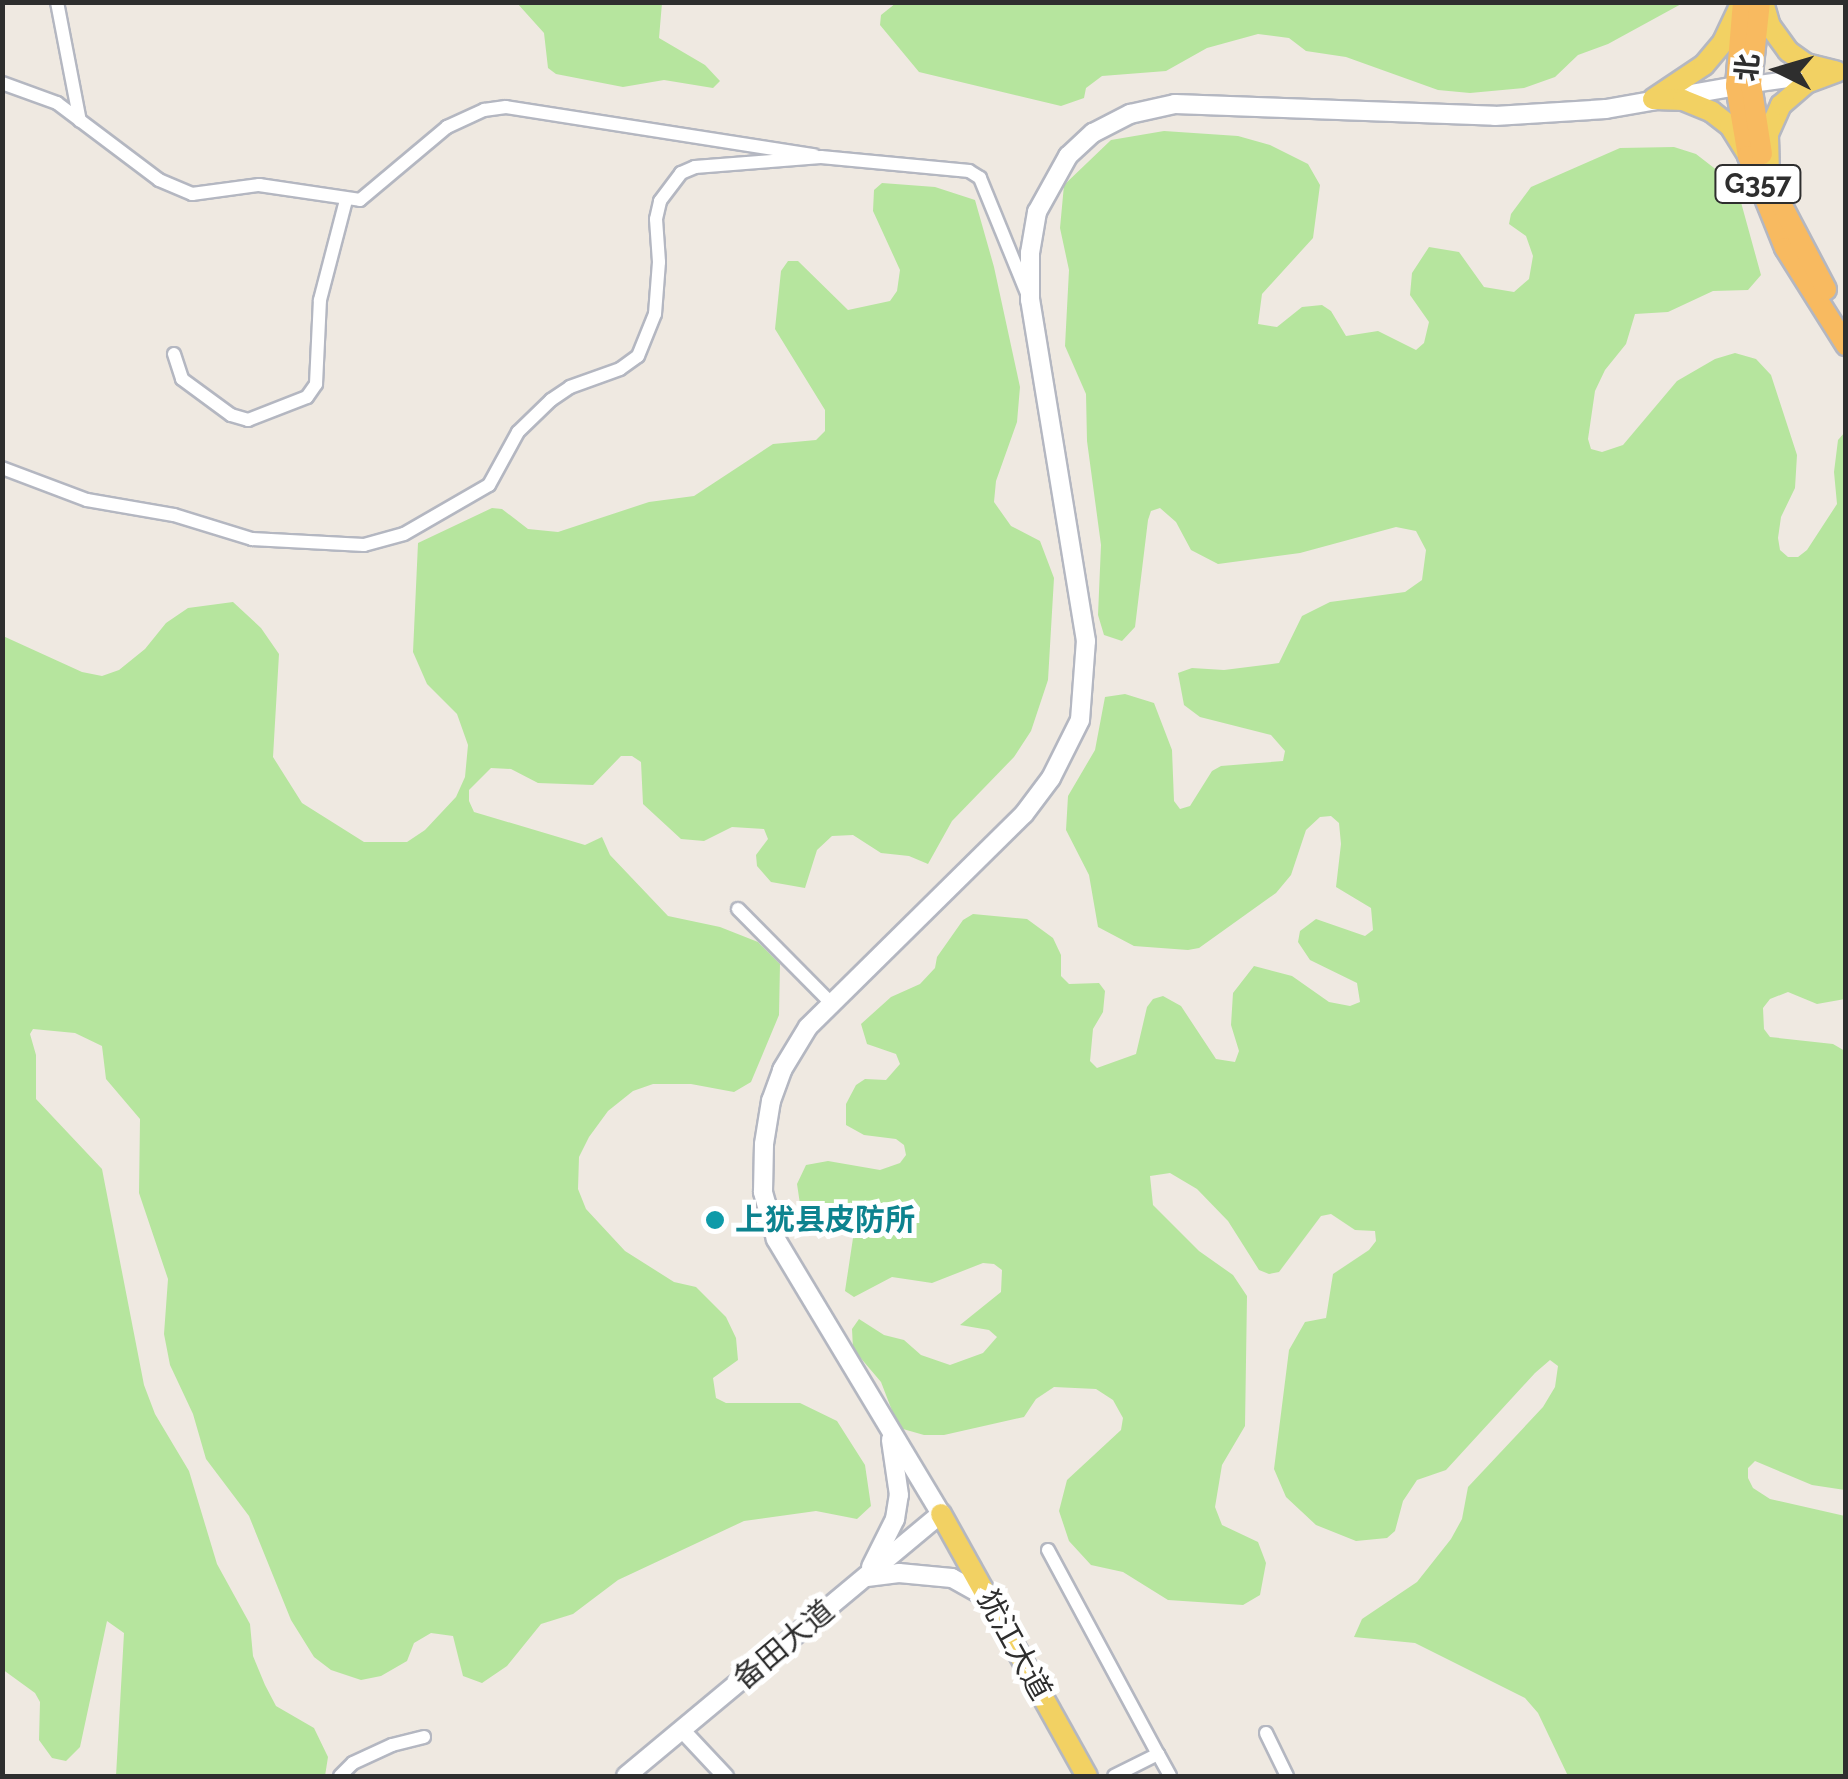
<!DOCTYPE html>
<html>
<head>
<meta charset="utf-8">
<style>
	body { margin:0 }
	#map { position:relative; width:1848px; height:1779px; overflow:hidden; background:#efe9e1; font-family:Raleway,"Noto Sans SC",sans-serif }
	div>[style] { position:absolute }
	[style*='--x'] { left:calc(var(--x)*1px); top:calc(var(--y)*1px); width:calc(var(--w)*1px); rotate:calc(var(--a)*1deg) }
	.green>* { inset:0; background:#b6e59e }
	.roads { filter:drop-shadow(2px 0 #b4b7c1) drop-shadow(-2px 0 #b4b7c1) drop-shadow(0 2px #b4b7c1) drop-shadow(0 -2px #b4b7c1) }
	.minor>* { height:12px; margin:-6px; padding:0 6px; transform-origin:6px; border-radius:6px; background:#fff }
	.tertiary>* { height:15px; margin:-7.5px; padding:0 7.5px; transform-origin:7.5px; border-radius:7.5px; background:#fff }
	.secondary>* { height:18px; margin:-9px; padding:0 9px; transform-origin:9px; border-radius:9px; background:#fff }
	.primary>* { height:20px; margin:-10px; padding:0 10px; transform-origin:10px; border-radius:10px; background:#f2d163 }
	.trunk>* { height:20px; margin:-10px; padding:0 10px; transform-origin:10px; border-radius:10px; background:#f8ba60 }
	.dots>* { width:28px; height:28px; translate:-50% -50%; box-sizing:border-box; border:5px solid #fff; border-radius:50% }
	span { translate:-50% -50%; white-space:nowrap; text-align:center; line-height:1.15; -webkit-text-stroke:10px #fff; paint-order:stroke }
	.shield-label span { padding:2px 8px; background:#fff; border:2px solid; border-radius:8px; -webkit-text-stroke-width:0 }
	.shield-label { font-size:28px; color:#2e2e2e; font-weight:700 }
	.culture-label { font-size:30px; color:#0d838f; font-weight:700 }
	.left { translate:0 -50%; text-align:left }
	.street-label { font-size:30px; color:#2e2e2e }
	.frame { position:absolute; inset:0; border:5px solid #2e2e2e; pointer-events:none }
	.north { position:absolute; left:1728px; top:20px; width:100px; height:100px; -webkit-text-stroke:8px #fff; paint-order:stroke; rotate:275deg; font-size:28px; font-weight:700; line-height:40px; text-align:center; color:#2e2e2e }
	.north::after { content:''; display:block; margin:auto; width:35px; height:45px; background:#2e2e2e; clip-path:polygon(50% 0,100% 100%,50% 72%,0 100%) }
</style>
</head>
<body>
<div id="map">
	<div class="green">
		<div style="clip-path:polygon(517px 3px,662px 3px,659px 38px,705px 65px,720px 81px,713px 88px,664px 80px,623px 87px,556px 74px,548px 68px,544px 33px)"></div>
		<div style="clip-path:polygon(896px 3px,896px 2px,1683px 3px,1608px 44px,1578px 55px,1555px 77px,1524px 88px,1470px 93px,1438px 90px,1346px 57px,1306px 51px,1289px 38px,1258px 34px,1207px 48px,1166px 71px,1102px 76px,1086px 88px,1084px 98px,1061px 106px,919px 72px,880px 25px,881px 15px)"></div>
		<div style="clip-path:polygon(1164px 131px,1238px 136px,1270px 145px,1308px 164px,1320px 185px,1313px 238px,1262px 294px,1258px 324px,1277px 327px,1302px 307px,1322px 305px,1331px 311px,1346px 336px,1378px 331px,1416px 350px,1424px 343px,1429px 322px,1410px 295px,1412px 273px,1429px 247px,1459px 252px,1484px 287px,1514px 292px,1529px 279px,1533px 256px,1526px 236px,1509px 224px,1511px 214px,1531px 187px,1620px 148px,1674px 147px,1696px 154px,1727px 178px,1739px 195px,1761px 275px,1748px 290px,1713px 291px,1668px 312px,1635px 314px,1626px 344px,1605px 370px,1595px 391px,1588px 439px,1591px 449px,1602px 452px,1623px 445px,1677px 381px,1715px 359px,1735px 353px,1756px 359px,1771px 375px,1797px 455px,1795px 488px,1781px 517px,1778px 538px,1780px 550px,1788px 557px,1798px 557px,1807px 550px,1837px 504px,1834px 472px,1838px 440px,1845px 432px,1845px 999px,1817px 1004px,1788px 992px,1770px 999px,1763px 1008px,1764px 1029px,1770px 1037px,1833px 1044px,1845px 1051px,1845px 1490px,1812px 1485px,1755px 1461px,1748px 1468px,1748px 1478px,1753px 1488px,1770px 1499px,1845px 1516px,1845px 1776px,1568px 1776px,1538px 1713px,1525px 1698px,1415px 1643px,1354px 1637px,1362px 1619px,1417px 1582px,1451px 1539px,1462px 1519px,1468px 1487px,1543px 1407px,1555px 1387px,1558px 1366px,1550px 1360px,1535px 1373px,1446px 1470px,1417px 1480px,1403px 1501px,1395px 1531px,1387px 1538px,1356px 1541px,1316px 1525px,1286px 1497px,1274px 1469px,1289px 1350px,1305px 1322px,1326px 1318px,1333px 1274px,1369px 1250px,1376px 1241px,1375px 1231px,1355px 1230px,1331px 1214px,1321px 1216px,1279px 1272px,1269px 1274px,1259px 1270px,1228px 1221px,1197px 1189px,1170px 1173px,1150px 1176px,1153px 1205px,1199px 1251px,1233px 1275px,1247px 1296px,1245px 1426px,1222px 1465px,1215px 1507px,1222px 1525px,1258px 1542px,1266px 1563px,1260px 1595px,1243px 1605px,1168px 1600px,1123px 1572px,1091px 1565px,1069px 1541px,1059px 1511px,1067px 1480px,1121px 1430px,1123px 1418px,1113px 1400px,1096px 1389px,1054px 1387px,1036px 1399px,1024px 1417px,944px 1435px,924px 1435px,903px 1429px,896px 1421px,881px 1382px,853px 1349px,852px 1329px,859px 1319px,884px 1335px,904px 1340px,921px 1355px,950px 1365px,983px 1353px,997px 1337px,989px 1330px,960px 1325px,1001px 1292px,1002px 1270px,994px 1264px,983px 1263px,932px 1283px,892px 1277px,854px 1297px,845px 1291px,855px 1225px,852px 1214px,800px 1204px,797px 1184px,806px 1165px,828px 1161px,880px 1170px,900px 1163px,906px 1155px,904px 1145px,896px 1139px,864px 1135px,846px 1125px,846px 1104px,856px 1085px,865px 1079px,886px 1080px,900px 1064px,896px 1054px,867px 1044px,861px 1024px,891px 997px,920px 984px,935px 968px,937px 957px,963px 920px,973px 914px,1027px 919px,1053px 938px,1061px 955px,1061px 976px,1069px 984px,1099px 983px,1105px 991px,1103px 1012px,1093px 1029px,1090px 1061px,1097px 1068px,1136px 1054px,1147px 1007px,1153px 999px,1163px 996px,1181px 1006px,1216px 1059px,1235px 1062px,1239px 1051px,1231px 1025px,1233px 993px,1254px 966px,1292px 976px,1329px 1002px,1350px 1006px,1360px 1002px,1357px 983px,1310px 960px,1298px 942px,1300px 931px,1316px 919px,1365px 936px,1373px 930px,1371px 908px,1336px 887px,1341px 844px,1339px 823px,1331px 816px,1320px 817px,1306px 830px,1291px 875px,1276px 893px,1199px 948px,1188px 950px,1134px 946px,1098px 927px,1089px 875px,1066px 830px,1068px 796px,1095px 750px,1105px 697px,1125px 694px,1154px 703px,1172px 750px,1174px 801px,1180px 809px,1190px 806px,1212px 771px,1221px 766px,1283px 761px,1285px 751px,1271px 735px,1200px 717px,1184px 705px,1178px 673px,1192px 668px,1224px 670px,1279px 663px,1302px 616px,1330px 602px,1405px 592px,1422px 580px,1426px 550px,1416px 531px,1396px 527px,1300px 553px,1218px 564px,1191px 550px,1176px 522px,1160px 508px,1151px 511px,1148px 520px,1135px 627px,1122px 641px,1104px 635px,1098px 615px,1101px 545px,1087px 441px,1086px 394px,1065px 346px,1069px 270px,1060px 228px,1064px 185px,1111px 140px)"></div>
		<div style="clip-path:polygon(882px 183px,935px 187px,975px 200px,994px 267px,1020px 387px,1017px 422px,996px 481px,994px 502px,1011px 526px,1040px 541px,1054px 578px,1048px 680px,1031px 731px,1014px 757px,952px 821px,928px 864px,909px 856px,881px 853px,853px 835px,832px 836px,817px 850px,805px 888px,771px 882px,757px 866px,756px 855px,768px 839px,764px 829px,732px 827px,704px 841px,681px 839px,643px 804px,641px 762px,632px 756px,621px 756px,593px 785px,538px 783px,511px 769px,491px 768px,469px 790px,469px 801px,474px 812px,585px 845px,602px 837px,610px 855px,668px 916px,720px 927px,758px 942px,780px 964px,779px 1015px,751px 1082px,734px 1092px,691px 1084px,653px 1084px,633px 1091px,608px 1111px,589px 1137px,579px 1157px,578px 1189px,586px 1209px,625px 1251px,674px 1282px,696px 1287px,726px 1317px,736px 1338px,738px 1360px,713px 1378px,716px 1398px,726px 1403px,800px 1403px,837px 1421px,865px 1465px,871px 1506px,857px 1519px,816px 1511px,744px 1521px,618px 1580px,573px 1614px,541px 1624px,507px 1666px,482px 1683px,463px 1676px,453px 1636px,431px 1633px,414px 1643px,407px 1661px,381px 1676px,361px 1680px,331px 1670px,314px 1657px,291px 1620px,249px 1516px,206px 1459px,193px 1414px,170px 1365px,164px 1334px,168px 1279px,139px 1193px,140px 1119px,106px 1079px,102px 1046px,75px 1033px,33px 1029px,30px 1034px,36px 1055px,36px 1099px,102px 1169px,144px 1385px,155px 1414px,189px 1471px,217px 1564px,250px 1624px,253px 1656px,265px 1685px,276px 1706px,314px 1728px,328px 1757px,325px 1776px,116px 1776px,124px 1633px,107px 1621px,80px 1747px,66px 1761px,52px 1758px,39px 1740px,40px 1702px,35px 1693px,2px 1669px,3px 636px,82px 672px,102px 676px,119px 670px,145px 649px,166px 623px,188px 608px,233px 602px,261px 628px,279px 654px,273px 757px,302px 803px,364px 842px,407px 842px,425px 830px,456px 797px,465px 777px,468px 745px,457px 714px,427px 684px,413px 652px,418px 543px,492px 508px,502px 509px,528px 529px,558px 532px,649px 502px,694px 496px,773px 444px,816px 440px,825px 431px,825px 410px,775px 329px,781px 271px,788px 261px,798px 261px,848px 310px,890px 301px,897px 291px,900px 270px,873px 211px,874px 190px)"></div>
	</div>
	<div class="roads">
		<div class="minor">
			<div style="--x:57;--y:2;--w:121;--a:79.1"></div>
			<div style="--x:2;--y:83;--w:59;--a:20"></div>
			<div style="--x:57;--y:103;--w:128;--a:37"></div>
			<div style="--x:159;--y:180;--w:36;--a:23"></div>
			<div style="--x:192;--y:194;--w:68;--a:-7.7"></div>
			<div style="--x:259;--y:185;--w:102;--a:8.4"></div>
			<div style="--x:360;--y:200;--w:114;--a:-40"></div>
			<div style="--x:447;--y:127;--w:41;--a:-24.7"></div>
			<div style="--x:484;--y:110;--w:22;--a:-8"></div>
			<div style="--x:506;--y:107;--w:312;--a:8.9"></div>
			<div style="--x:174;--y:354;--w:26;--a:72"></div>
			<div style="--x:182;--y:379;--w:61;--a:36.3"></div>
			<div style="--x:231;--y:415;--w:18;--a:16"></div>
			<div style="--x:248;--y:420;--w:63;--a:-21.3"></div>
			<div style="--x:307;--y:397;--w:16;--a:-55"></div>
			<div style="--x:316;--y:384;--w:84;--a:-87.3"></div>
			<div style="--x:320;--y:300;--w:103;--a:-75.4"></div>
			<div style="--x:2;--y:468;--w:91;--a:20.6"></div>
			<div style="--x:87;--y:500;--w:88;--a:9.8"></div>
			<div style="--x:174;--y:515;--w:82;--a:17.1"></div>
			<div style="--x:252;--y:539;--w:112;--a:3.1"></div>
			<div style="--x:364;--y:545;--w:41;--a:-15.4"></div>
			<div style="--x:404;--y:534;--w:98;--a:-30"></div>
			<div style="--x:489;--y:485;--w:60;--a:-61.3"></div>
			<div style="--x:518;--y:432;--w:46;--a:-44.1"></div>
			<div style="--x:551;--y:400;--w:23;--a:-34"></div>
			<div style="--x:570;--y:387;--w:53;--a:-19.8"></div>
			<div style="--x:620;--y:369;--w:22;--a:-36"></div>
			<div style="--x:638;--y:356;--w:45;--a:-68"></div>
			<div style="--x:655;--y:314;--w:52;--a:-85.6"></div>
			<div style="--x:659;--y:262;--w:43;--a:-94"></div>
			<div style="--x:656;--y:219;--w:18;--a:-77"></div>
			<div style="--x:660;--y:201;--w:35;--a:-53"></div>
			<div style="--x:681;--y:173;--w:15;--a:-23"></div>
			<div style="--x:695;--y:167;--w:126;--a:-4.5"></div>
			<div style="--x:821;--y:157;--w:149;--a:5.4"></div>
			<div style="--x:969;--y:171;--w:13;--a:32"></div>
			<div style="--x:980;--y:178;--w:130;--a:67.8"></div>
			<div style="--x:738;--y:909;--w:134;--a:45.3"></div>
			<div style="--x:1048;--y:1550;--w:232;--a:61.7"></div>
			<div style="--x:1158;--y:1754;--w:49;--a:153.4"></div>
			<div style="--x:1266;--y:1733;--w:48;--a:64"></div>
			<div style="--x:1158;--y:1754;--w:25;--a:61"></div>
			<div style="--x:340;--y:1776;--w:18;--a:-45"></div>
			<div style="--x:353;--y:1763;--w:43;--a:-24.8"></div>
			<div style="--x:392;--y:1745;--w:33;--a:-14"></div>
		</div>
		<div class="tertiary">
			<div style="--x:1744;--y:85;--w:73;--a:-7.9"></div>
			<div style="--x:682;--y:1730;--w:63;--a:46.9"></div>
		</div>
		<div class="secondary">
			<div style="--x:871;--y:1567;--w:54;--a:-63.4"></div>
			<div style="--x:895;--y:1519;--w:24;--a:-81"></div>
			<div style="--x:899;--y:1495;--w:56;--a:-98.3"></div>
			<div style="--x:867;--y:1577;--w:32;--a:-7"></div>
			<div style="--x:899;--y:1573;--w:53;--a:5.4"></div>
			<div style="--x:952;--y:1578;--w:41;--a:29.1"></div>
			<div style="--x:626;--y:1776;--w:410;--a:-39.8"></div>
			<div style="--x:941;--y:1514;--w:321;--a:-121"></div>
			<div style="--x:776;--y:1239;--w:49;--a:-105.5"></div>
			<div style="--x:763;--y:1192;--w:48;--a:-88.8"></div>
			<div style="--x:764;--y:1144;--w:44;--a:-80.8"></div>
			<div style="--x:771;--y:1101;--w:33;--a:-70"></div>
			<div style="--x:782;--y:1070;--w:50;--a:-58.8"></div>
			<div style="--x:808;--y:1027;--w:303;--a:-44.6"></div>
			<div style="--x:1024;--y:814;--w:45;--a:-53.1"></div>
			<div style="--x:1051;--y:778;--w:65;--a:-63.4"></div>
			<div style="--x:1080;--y:720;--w:79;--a:-85.7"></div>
			<div style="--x:1086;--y:641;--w:346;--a:-99.3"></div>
			<div style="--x:1030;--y:300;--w:47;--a:-90"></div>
			<div style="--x:1030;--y:253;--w:42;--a:-80.3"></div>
			<div style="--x:1037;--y:212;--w:64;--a:-61"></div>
			<div style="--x:1068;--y:156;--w:34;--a:-43"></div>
			<div style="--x:1093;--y:133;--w:42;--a:-27.2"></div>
			<div style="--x:1130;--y:114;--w:46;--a:-12.5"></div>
			<div style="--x:1175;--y:104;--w:320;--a:2.1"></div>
			<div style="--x:1495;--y:116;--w:111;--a:-3.6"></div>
			<div style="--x:1606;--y:109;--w:132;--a:-10"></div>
		</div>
		<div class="primary">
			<div style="--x:1763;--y:2;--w:25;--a:74"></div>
			<div style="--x:1770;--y:26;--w:31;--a:54"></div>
			<div style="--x:1788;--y:51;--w:22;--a:36"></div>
			<div style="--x:1806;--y:64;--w:30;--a:14"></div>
			<div style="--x:1653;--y:99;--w:61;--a:-33.7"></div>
			<div style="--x:1704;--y:65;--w:30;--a:-50"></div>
			<div style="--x:1723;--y:42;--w:42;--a:-64.7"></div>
			<div style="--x:1655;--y:99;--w:28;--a:2"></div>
			<div style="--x:1683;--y:100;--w:31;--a:22"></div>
			<div style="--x:1712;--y:112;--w:23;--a:38"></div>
			<div style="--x:1730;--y:126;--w:34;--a:58"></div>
			<div style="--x:1769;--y:176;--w:42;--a:-91.4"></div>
			<div style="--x:1768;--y:134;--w:32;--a:-66"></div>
			<div style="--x:1781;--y:105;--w:33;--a:-41"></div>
			<div style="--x:1806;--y:83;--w:33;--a:-20"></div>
			<div style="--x:941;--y:1514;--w:300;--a:60.9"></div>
		</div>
		<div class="trunk">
			<div style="--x:1743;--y:2;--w:84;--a:94.8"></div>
			<div style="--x:1736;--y:86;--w:71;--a:80.3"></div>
			<div style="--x:1748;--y:156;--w:99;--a:68.1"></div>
			<div style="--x:1785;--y:248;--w:115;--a:57.8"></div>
			<div style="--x:1760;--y:2;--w:82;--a:96.3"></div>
			<div style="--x:1751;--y:84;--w:71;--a:81.1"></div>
			<div style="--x:1779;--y:200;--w:101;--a:62.2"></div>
		</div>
	</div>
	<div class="dots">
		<div style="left:715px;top:1220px;background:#0f9aa8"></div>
	</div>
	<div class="shield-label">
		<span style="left:1758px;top:184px">G357</span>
	</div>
	<div class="culture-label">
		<span class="left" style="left:735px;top:1220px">上犹县皮防所</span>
	</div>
	<div class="street-label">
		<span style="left:784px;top:1645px;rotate:-40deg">备田大道</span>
		<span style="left:1014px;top:1645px;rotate:61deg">犹江大道</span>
	</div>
	<div class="frame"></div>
	<div class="north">北</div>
</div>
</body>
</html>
